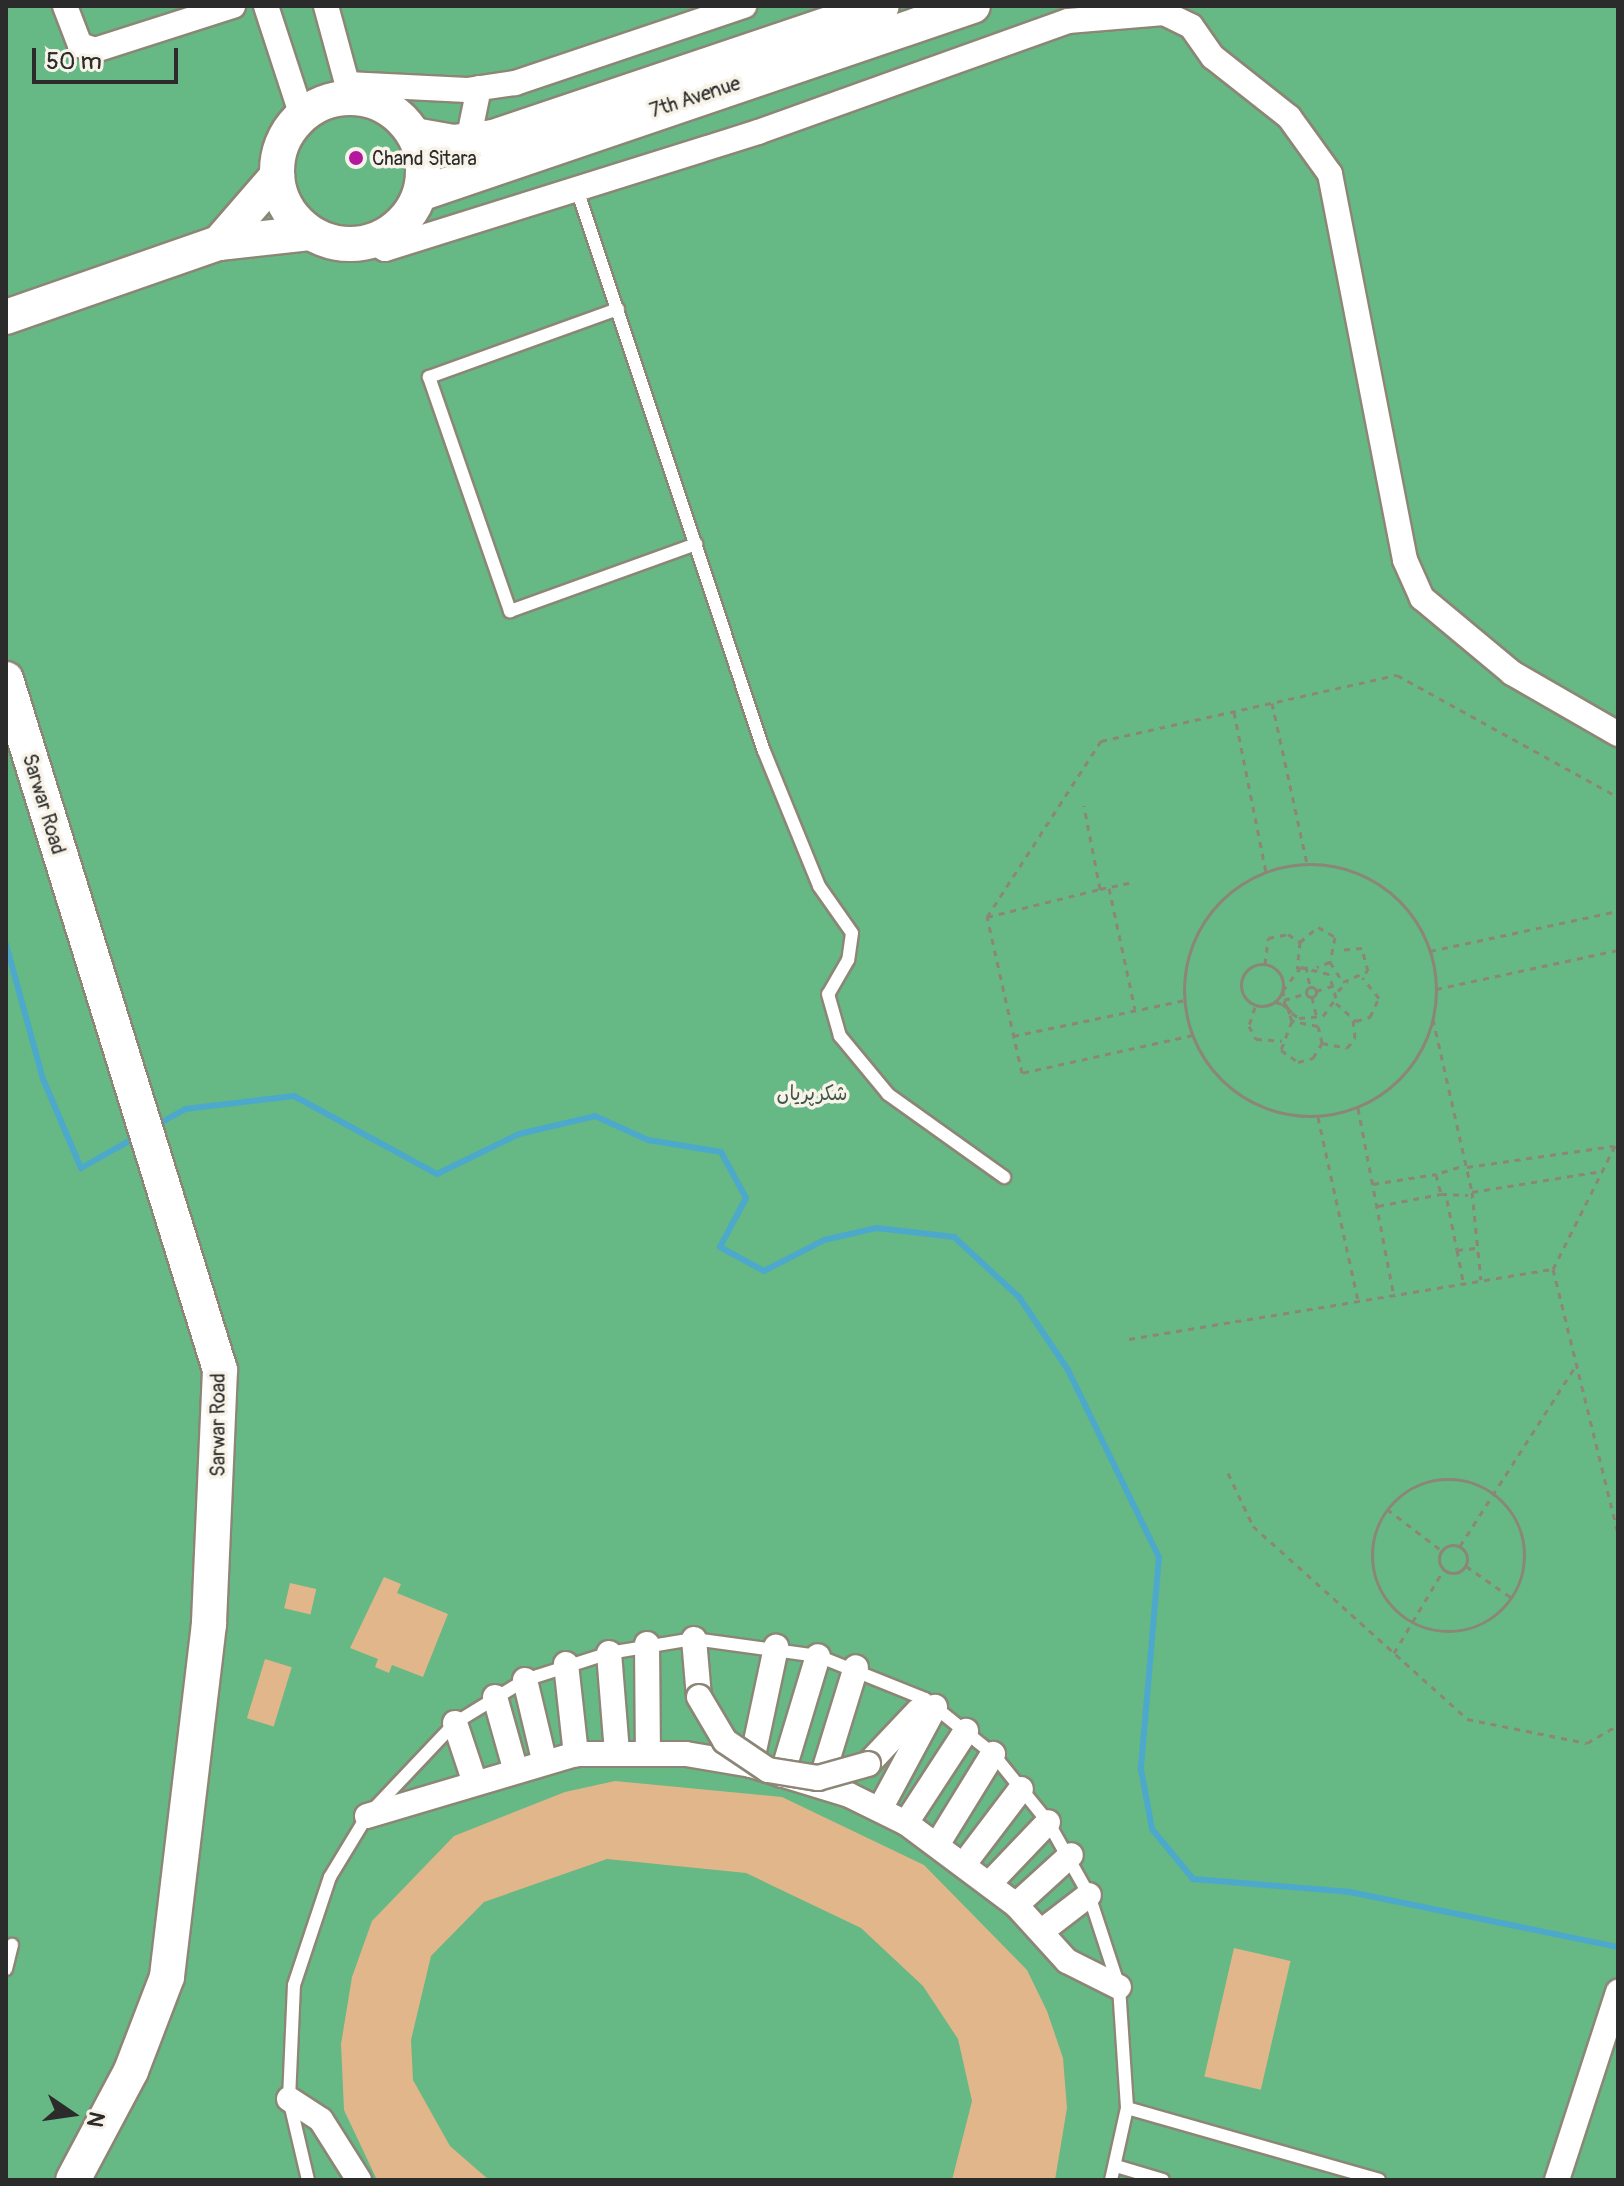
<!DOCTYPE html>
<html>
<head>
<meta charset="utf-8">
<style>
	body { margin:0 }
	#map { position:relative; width:1624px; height:2186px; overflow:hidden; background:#ece2c2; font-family:Pangolin,"Playpen Sans Arabic",sans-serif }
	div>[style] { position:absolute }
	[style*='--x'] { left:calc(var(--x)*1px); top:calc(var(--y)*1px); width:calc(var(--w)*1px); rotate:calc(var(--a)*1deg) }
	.forest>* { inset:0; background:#66b884; transform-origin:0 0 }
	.stream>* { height:6px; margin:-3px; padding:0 3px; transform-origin:3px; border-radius:3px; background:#4da9cb }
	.building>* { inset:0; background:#e0b68a; transform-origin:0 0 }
	.path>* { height:3px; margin-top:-1.5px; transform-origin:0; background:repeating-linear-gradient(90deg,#8c8676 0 6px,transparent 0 12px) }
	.path>.ring { margin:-1.5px; padding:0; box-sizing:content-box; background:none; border:3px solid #8c8676; border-radius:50% }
	.roads { filter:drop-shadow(2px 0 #8c8676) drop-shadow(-2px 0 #8c8676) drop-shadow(0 2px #8c8676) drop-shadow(0 -2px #8c8676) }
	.lane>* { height:12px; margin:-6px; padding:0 6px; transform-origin:6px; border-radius:6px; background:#fff }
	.street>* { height:24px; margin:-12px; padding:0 12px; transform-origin:12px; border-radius:12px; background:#fff }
	.secondary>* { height:34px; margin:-17px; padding:0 17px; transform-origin:17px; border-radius:17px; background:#fff }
	.secondary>.ring { margin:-17px; padding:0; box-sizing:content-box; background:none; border:34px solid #fff; border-radius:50% }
	.bridges { filter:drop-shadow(2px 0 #8c8676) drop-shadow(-2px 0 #8c8676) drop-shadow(0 2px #8c8676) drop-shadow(0 -2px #8c8676) }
	.street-bridge>* { height:24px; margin:-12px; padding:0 12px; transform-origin:12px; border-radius:12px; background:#fff }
	.dots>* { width:22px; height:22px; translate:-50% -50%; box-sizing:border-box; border:4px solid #f7f3e8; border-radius:50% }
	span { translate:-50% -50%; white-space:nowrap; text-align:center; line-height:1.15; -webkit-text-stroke:7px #f7f3e8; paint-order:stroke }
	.street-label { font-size:20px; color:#2b2b2b }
	.poi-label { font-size:20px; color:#2b2b2b }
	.left { translate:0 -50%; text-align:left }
	.park-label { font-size:20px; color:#405648 }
	.frame { position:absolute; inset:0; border:8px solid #2b2b2b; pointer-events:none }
	.north { position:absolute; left:32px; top:2074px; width:80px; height:80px; -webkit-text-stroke:6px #f7f3e8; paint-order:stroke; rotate:103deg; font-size:22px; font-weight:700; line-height:32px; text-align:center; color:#2b2b2b }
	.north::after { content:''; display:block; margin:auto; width:28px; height:36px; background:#2b2b2b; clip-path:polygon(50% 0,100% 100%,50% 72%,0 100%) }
	.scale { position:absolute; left:32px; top:48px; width:146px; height:36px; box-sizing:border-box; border:4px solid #2b2b2b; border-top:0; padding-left:10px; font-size:24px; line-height:28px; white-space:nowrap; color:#2b2b2b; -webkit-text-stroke:6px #f7f3e8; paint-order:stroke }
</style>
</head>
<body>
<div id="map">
	<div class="forest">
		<div style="left:6px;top:6px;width:1612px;height:2174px"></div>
	</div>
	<div class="stream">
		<div style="--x:6;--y:944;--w:140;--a:74.7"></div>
		<div style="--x:43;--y:1079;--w:97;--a:66.9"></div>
		<div style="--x:81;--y:1168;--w:57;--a:-29.2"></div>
		<div style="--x:162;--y:1122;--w:26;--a:-29"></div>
		<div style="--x:185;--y:1109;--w:110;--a:-6.8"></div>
		<div style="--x:294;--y:1096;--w:163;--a:28.6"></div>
		<div style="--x:437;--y:1174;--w:91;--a:-26"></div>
		<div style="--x:519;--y:1134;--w:78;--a:-13.3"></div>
		<div style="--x:595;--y:1116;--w:58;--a:24.4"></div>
		<div style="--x:648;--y:1140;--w:74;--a:9.3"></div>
		<div style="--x:721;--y:1152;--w:52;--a:61.5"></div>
		<div style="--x:746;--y:1198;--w:55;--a:118"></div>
		<div style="--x:720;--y:1247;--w:50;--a:28.6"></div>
		<div style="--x:764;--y:1271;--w:68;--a:-27.3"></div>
		<div style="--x:824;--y:1240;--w:53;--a:-13"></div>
		<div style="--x:876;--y:1228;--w:79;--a:6.6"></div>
		<div style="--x:954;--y:1237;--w:88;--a:42.7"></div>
		<div style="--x:1019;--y:1297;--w:88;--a:56.1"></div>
		<div style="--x:1068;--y:1370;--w:208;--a:64.1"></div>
		<div style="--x:1159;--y:1557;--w:213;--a:94.9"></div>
		<div style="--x:1141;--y:1769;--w:61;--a:79.6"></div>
		<div style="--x:1152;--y:1829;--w:65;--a:50.6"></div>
		<div style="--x:1193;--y:1879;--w:158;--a:4.7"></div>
		<div style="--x:1350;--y:1892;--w:274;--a:11.6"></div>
	</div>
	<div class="building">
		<div style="clip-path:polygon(384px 1577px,401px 1584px,397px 1593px,448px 1614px,423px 1677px,392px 1665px,389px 1673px,375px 1667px,378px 1659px,350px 1648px)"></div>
		<div style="left:290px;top:1583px;width:27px;height:26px;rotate:13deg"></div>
		<div style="left:265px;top:1659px;width:28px;height:62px;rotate:17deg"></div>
		<div style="clip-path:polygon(615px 1781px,782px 1797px,924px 1865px,1027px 1970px,1047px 2011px,1063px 2058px,1067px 2108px,1055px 2180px,952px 2180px,972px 2101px,958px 2039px,923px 1986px,861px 1928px,746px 1873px,607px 1859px,484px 1902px,431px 1956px,411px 2040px,413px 2080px,450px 2146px,489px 2180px,377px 2180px,344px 2110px,341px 2044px,352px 1977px,372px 1921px,454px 1836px,565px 1792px)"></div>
		<div style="left:1234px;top:1948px;width:58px;height:132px;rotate:13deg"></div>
	</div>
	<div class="path">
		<div style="--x:1272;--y:703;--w:165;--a:77.7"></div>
		<div style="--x:1234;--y:712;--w:163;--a:78.7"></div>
		<div class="ring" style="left:1184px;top:864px;width:249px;height:249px"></div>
		<div style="--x:1109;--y:888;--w:124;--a:77.9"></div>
		<div style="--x:1100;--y:889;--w:35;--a:-12"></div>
		<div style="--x:987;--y:917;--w:116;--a:-13.9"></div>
		<div style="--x:1100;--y:889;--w:85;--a:-100.9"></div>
		<div style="--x:1300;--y:942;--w:23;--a:-40"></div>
		<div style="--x:1318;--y:927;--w:20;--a:30"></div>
		<div style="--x:1335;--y:937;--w:25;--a:101"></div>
		<div style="--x:1330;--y:962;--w:14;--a:159"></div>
		<div style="--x:1430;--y:951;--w:192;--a:-12"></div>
		<div style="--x:1330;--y:962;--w:24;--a:57"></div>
		<div style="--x:1343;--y:982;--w:27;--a:-24"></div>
		<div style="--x:1368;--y:971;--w:24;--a:-105"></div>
		<div style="--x:1362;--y:948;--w:24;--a:175"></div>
		<div class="ring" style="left:1241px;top:964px;width:39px;height:39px"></div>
		<div style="--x:1265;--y:964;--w:26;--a:-83"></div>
		<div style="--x:1268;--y:938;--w:20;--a:-11"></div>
		<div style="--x:1288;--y:934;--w:14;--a:34"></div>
		<div style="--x:1300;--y:942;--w:27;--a:96"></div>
		<div style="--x:1306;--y:966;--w:20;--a:79"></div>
		<div class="ring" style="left:1306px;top:987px;width:7px;height:7px"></div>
		<div style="--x:1436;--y:989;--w:186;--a:-12.1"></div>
		<div style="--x:1316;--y:991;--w:21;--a:-17"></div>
		<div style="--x:1338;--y:991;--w:13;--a:-45"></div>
		<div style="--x:1312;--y:997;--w:23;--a:77"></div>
		<div style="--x:1284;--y:1000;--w:24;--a:-17"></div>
		<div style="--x:1276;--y:1002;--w:6;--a:18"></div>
		<div style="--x:1282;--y:1004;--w:7;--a:34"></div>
		<div style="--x:1288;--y:1008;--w:6;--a:51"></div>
		<div style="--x:1292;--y:1013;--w:9;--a:36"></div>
		<div style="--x:1299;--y:1018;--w:24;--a:-5"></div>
		<div style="--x:1323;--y:1016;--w:22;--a:-54"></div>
		<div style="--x:1336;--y:998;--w:25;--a:-106"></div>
		<div style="--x:1329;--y:974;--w:29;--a:-166"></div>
		<div style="--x:1301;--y:967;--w:29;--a:128"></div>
		<div style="--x:1283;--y:990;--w:10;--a:84"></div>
		<div style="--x:1284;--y:1000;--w:4;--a:76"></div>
		<div style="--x:1285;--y:1004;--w:5;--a:53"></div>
		<div style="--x:1288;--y:1008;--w:7;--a:74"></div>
		<div style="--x:1290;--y:1015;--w:6;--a:72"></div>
		<div style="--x:1292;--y:1021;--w:31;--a:111"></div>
		<div style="--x:1281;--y:1050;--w:21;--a:35"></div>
		<div style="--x:1298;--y:1062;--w:16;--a:-15"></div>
		<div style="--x:1313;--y:1058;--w:17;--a:-59"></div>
		<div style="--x:1322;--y:1043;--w:17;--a:-103"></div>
		<div style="--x:1318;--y:1026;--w:26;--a:-169"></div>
		<div style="--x:1336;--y:1003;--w:27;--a:42"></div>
		<div style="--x:1356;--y:1021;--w:15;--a:-16"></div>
		<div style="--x:1370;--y:1017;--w:21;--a:-65"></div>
		<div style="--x:1379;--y:998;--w:26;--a:-129"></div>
		<div style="--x:1255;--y:1007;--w:20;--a:108"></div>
		<div style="--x:1249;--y:1026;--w:15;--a:62"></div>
		<div style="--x:1256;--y:1039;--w:26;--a:4"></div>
		<div style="--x:1433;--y:1019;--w:177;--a:77.3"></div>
		<div style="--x:1472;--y:1192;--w:88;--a:84.2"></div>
		<div style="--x:1193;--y:1035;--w:175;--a:167.5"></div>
		<div style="--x:1022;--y:1073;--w:160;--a:-102.6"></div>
		<div style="--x:987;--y:917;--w:210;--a:-57.1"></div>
		<div style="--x:1101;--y:741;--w:303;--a:-12.6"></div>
		<div style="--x:1397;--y:675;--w:252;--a:28.9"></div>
		<div style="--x:1013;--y:1036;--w:176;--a:-11.8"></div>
		<div style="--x:1322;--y:1043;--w:25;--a:11"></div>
		<div style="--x:1347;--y:1048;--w:13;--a:-51"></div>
		<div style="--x:1355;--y:1038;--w:18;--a:-96"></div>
		<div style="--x:1358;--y:1108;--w:191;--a:79.2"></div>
		<div style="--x:1318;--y:1117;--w:188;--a:77.7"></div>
		<div style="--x:1459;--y:1167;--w:24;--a:163"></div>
		<div style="--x:1436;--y:1174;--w:21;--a:76"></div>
		<div style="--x:1441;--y:1194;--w:27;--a:2"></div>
		<div style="--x:1467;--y:1167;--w:148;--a:-8.2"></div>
		<div style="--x:1373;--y:1184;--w:64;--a:-9"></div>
		<div style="--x:1472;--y:1192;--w:132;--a:-9.2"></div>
		<div style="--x:1447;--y:1200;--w:51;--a:78.7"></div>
		<div style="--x:1457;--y:1250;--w:19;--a:-6"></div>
		<div style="--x:1378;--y:1206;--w:64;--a:-10.8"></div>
		<div style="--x:1457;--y:1250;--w:33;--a:79"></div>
		<div style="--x:1553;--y:1269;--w:273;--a:76.2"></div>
		<div style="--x:1129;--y:1339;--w:430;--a:-9.4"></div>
		<div style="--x:1553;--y:1269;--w:144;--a:-63.3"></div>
		<div style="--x:1228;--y:1473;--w:59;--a:64.7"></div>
		<div style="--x:1253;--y:1526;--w:288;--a:42"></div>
		<div style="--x:1467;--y:1719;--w:122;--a:11.3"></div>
		<div style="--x:1587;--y:1743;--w:36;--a:-30"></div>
		<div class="ring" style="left:1372px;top:1479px;width:149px;height:149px"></div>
		<div style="--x:1387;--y:1509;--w:68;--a:37.2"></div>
		<div class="ring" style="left:1439px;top:1545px;width:25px;height:25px"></div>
		<div style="--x:1460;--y:1546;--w:216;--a:-57.3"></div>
		<div style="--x:1466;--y:1566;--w:56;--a:34.8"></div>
		<div style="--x:1394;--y:1653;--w:98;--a:-59.2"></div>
	</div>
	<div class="roads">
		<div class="lane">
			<div style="--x:577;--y:189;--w:592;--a:71.6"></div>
			<div style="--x:764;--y:751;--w:146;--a:67.8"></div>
			<div style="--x:819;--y:886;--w:57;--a:54.9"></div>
			<div style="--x:852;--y:933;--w:27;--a:98"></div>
			<div style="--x:848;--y:960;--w:39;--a:120"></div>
			<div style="--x:828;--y:994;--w:44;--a:74.1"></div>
			<div style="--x:840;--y:1036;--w:75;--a:50.4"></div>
			<div style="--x:888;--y:1094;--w:143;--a:35.6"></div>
			<div style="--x:618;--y:309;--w:201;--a:160.2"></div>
			<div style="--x:429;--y:377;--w:248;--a:70.9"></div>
			<div style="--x:510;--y:611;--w:198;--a:-19.8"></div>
			<div style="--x:6;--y:1969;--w:25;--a:-76"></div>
			<div style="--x:1127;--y:2108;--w:262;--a:15.9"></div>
			<div style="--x:1116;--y:2166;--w:49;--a:16.6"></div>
			<div style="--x:308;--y:2180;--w:83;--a:-103.2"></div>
			<div style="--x:289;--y:2099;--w:114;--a:-87.5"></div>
			<div style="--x:294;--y:1985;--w:114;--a:-71.6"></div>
			<div style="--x:330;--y:1877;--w:71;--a:-58.8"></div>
			<div style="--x:367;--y:1816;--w:128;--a:-46.6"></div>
			<div style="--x:455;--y:1723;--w:82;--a:-31.6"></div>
			<div style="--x:525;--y:1680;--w:88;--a:-17.8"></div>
			<div style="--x:609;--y:1653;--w:86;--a:-9.4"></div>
			<div style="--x:694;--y:1639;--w:125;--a:7.8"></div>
			<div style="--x:818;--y:1656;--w:115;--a:21.9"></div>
			<div style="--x:925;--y:1699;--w:87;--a:39"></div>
			<div style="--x:993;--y:1754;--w:87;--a:51"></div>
			<div style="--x:1048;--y:1822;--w:84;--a:60.7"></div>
			<div style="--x:1089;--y:1895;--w:97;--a:71.9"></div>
			<div style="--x:1119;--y:1987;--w:121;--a:86.2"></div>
			<div style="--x:1127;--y:2108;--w:74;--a:102.5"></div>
		</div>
		<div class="street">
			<div style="--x:65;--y:6;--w:42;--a:69"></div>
			<div style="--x:80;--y:45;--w:16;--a:18"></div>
			<div style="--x:95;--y:50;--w:145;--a:-17.7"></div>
			<div style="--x:266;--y:6;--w:116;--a:71.9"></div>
			<div style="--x:326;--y:6;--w:95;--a:74.8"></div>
			<div style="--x:347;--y:84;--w:120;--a:2.9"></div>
			<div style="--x:467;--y:90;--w:49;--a:-8.3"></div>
			<div style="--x:515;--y:83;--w:242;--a:-18.6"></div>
			<div style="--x:468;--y:141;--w:54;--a:-78.3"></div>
			<div style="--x:373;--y:242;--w:14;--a:30"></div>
			<div style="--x:385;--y:249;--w:391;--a:-17.4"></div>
			<div style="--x:758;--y:132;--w:329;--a:-19.7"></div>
			<div style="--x:1068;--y:21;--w:96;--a:-4.8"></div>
			<div style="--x:1164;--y:13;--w:30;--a:26"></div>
			<div style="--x:1191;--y:26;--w:38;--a:55"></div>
			<div style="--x:1213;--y:57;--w:97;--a:38.3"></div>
			<div style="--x:1289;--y:117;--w:70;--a:54.3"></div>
			<div style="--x:1330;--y:174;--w:393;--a:79"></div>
			<div style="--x:1405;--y:560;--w:42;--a:65.9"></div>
			<div style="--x:1422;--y:598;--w:117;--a:39.8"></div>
			<div style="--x:1512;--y:673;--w:122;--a:29.9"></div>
			<div style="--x:694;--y:1639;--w:58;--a:85.1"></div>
			<div style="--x:647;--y:1644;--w:108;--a:89.5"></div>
			<div style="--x:609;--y:1653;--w:100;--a:85.4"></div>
			<div style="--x:566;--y:1664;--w:91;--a:83.7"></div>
			<div style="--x:525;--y:1680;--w:82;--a:76.6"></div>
			<div style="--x:495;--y:1697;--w:74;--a:74.3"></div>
			<div style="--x:455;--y:1723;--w:60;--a:71.6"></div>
			<div style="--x:868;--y:1764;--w:73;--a:-46.7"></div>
			<div style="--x:751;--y:1765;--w:121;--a:-78"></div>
			<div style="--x:782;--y:1775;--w:124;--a:-73.2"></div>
			<div style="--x:820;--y:1784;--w:122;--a:-72.9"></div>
			<div style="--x:880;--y:1809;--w:116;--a:-61.7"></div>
			<div style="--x:367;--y:1816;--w:218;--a:-16.5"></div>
			<div style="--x:576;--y:1754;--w:110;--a:0"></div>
			<div style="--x:686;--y:1754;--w:66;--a:9.6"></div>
			<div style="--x:751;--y:1765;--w:102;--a:17"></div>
			<div style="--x:849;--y:1795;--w:64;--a:26.2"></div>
			<div style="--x:906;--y:1823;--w:137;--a:36.7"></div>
			<div style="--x:1016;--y:1905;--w:76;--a:47.7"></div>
			<div style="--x:1067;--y:1961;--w:58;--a:26.6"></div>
			<div style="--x:906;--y:1823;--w:110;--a:-56.9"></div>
			<div style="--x:937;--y:1845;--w:107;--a:-58.4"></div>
			<div style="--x:964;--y:1864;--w:94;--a:-52.8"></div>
			<div style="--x:990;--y:1883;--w:84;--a:-46.4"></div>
			<div style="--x:1016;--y:1905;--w:74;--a:-42.3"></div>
			<div style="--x:1042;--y:1931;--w:59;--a:-37.5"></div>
			<div style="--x:289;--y:2099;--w:38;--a:33"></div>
			<div style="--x:321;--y:2120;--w:71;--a:57.7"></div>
			<div style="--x:1557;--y:2180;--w:198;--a:-72"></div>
		</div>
		<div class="secondary">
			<div class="ring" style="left:277px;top:98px;width:112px;height:112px"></div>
			<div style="--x:414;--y:135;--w:40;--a:10"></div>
			<div style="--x:453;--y:142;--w:40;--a:-7.1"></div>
			<div style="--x:493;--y:137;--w:410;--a:-18.6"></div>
			<div style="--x:420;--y:194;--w:584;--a:-18.78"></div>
			<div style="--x:219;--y:243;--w:89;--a:-49.1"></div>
			<div style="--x:6;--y:317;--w:225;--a:-19.2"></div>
			<div style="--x:219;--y:243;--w:91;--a:-6.3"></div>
			<div style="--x:6;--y:679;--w:723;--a:72.79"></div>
			<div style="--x:220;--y:1370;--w:254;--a:92.5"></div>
			<div style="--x:209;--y:1624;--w:355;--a:96.8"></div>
			<div style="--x:167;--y:1977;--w:101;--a:111"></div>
			<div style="--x:131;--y:2071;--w:123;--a:118"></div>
		</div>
	</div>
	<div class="bridges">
		<div class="street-bridge">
			<div style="--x:699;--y:1697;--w:51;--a:59.4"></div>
			<div style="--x:725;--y:1741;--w:52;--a:34"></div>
			<div style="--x:768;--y:1770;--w:51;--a:9.1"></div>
			<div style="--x:818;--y:1778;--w:52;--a:-15.6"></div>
		</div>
	</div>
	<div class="dots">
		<div style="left:356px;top:158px;background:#b5179e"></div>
	</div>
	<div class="street-label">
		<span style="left:695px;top:97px;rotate:-18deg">7th Avenue</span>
		<span style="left:44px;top:804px;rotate:73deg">Sarwar Road</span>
		<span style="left:218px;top:1425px;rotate:-90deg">Sarwar Road</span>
	</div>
	<div class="poi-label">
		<span class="left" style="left:372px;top:158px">Chand Sitara</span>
	</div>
	<div class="park-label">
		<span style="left:812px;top:1093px">شکرپریاں</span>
	</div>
	<div class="frame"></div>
	<div class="north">N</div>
	<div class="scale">50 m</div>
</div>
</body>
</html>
